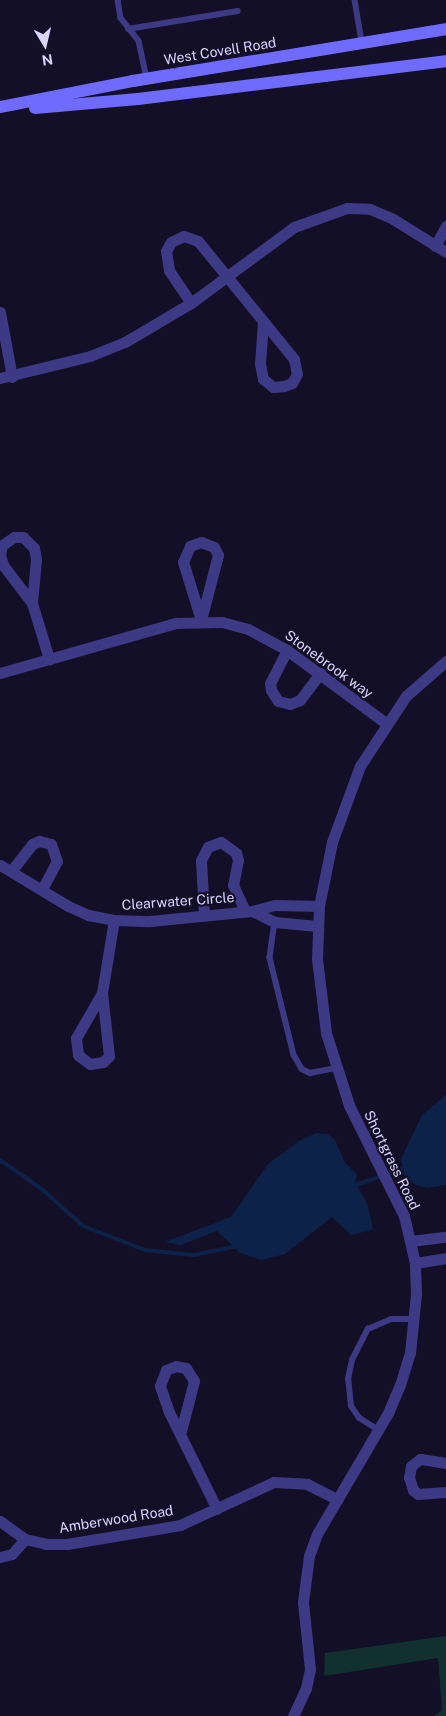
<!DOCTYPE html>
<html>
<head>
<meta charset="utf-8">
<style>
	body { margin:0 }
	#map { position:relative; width:446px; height:1716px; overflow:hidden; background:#130f26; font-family:"Public Sans",sans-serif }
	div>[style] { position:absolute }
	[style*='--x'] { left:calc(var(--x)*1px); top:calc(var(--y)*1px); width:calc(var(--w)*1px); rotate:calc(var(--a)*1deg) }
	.green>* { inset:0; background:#12302f }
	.water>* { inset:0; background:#0c2248 }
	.stream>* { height:4px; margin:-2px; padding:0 2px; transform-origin:2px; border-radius:2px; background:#0c2248 }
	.lane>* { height:5.5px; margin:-2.75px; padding:0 2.75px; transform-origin:2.75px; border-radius:2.75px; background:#3d3a85 }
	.street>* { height:11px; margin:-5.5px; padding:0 5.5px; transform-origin:5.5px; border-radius:5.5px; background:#3d3a85 }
	.secondary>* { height:12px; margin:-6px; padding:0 6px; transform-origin:6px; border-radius:6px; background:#6f6bff }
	span { translate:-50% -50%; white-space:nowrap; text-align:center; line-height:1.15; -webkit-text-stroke:4.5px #130f26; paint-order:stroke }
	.street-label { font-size:14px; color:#d9d4ff }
	.north { position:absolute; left:20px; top:20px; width:50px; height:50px; -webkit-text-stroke:4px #130f26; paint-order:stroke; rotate:171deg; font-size:14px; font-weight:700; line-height:20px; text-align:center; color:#d9d4ff }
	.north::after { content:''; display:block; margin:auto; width:18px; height:22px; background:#d9d4ff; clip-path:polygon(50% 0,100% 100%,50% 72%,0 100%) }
</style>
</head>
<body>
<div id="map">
	<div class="green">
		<div style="clip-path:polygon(446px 1636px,446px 1716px,434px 1716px,442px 1710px,438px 1658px,324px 1676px,325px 1653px)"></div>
	</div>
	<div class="water">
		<div style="clip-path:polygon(446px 1095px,446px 1185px,427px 1188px,416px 1185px,404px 1175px,401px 1159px,422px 1115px)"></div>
		<div style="clip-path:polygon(316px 1133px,328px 1134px,335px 1140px,345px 1163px,357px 1174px,355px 1182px,367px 1203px,373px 1228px,371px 1230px,351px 1235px,332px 1217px,285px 1254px,262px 1260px,240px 1253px,217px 1231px,181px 1245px,165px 1242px,231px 1217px,268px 1164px,299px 1141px)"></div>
	</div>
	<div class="stream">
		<div style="--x:0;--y:1160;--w:52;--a:34.9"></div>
		<div style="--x:43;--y:1190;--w:54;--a:42"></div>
		<div style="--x:83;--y:1226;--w:66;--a:21.2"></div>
		<div style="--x:145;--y:1250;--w:49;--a:5.8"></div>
		<div style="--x:194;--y:1255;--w:45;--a:-11.6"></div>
		<div style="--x:353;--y:1186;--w:52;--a:-19.1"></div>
	</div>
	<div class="lane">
		<div style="--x:118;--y:0;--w:18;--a:81"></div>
		<div style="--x:121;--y:18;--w:29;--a:52"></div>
		<div style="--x:139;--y:41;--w:39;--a:78"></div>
		<div style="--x:355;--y:0;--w:43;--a:80.5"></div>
		<div style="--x:128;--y:29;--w:111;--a:-9.3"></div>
		<div style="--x:275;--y:922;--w:36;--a:98"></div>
		<div style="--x:270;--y:958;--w:100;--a:76.1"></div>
		<div style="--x:294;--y:1055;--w:16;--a:60"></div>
		<div style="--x:302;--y:1069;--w:9;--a:27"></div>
		<div style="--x:310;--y:1073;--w:25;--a:-11"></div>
		<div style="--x:378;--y:1430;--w:22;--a:-148"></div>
		<div style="--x:359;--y:1418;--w:14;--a:-124"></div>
		<div style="--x:351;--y:1406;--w:27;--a:-96"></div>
		<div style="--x:348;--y:1379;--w:19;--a:-78"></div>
		<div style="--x:352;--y:1360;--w:35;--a:-63"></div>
		<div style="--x:368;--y:1329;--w:25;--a:-23"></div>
		<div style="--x:391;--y:1319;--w:24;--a:0"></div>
	</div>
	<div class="street">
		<div style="--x:435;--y:246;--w:23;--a:-61"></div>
		<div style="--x:191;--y:303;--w:40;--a:-124"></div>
		<div style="--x:169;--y:270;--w:19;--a:-99"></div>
		<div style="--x:166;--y:251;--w:10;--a:-61"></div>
		<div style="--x:171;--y:242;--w:14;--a:-25"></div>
		<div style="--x:184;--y:236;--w:15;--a:20"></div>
		<div style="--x:198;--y:241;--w:152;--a:50.9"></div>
		<div style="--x:294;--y:359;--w:15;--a:79"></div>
		<div style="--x:297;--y:374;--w:10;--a:119"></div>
		<div style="--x:292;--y:383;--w:9;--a:159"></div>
		<div style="--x:284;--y:386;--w:11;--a:175"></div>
		<div style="--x:273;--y:387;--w:13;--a:-141"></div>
		<div style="--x:263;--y:379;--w:15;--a:-101"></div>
		<div style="--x:260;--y:364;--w:42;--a:-85.9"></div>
		<div style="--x:0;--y:312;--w:66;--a:79.5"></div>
		<div style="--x:0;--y:378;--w:93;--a:-13.7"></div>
		<div style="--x:90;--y:356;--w:38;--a:-22"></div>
		<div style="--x:125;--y:342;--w:77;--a:-30.6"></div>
		<div style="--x:191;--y:303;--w:128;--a:-36.4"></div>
		<div style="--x:294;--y:227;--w:56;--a:-19.7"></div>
		<div style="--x:347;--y:208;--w:23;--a:2"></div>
		<div style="--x:370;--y:209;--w:25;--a:23"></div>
		<div style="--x:393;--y:219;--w:62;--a:31.9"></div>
		<div style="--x:201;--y:542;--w:14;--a:21"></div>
		<div style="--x:214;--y:547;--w:9;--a:63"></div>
		<div style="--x:218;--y:555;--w:67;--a:104.7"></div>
		<div style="--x:201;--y:620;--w:61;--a:-107.2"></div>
		<div style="--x:183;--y:562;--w:17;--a:-66"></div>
		<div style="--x:190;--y:546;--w:12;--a:-20"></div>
		<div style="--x:32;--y:603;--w:44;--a:-84.8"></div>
		<div style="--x:36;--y:559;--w:11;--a:-100"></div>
		<div style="--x:34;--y:548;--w:16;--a:-135"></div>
		<div style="--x:23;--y:537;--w:9;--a:180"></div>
		<div style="--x:14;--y:537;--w:14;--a:146"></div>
		<div style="--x:2;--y:545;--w:10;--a:101"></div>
		<div style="--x:0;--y:555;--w:10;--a:73"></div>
		<div style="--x:3;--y:565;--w:48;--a:52.7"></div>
		<div style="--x:32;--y:603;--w:59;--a:73.1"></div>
		<div style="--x:287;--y:650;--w:37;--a:117"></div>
		<div style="--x:270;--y:683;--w:7;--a:82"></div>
		<div style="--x:271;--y:690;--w:13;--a:58"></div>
		<div style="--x:278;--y:701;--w:12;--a:14"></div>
		<div style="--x:290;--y:704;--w:11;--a:-22"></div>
		<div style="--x:300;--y:700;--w:34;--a:-53"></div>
		<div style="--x:0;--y:673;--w:183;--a:-15.9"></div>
		<div style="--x:176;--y:623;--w:46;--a:-1.2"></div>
		<div style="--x:222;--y:622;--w:27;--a:15"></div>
		<div style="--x:248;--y:629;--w:44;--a:28.3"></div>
		<div style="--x:287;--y:650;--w:124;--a:36.5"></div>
		<div style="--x:0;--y:865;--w:79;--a:31.1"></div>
		<div style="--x:68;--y:906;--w:22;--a:24"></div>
		<div style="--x:88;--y:915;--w:26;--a:11"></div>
		<div style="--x:114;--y:920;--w:36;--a:2"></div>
		<div style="--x:150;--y:921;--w:102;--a:-5.6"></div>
		<div style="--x:252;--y:911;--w:24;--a:-15"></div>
		<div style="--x:275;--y:905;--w:44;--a:1.3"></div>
		<div style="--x:12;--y:870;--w:33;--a:-52"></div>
		<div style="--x:32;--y:844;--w:8;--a:-23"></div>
		<div style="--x:39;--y:841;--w:12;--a:14"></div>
		<div style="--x:51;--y:844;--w:18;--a:71"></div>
		<div style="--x:57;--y:861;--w:32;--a:118"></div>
		<div style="--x:252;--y:911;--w:25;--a:26"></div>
		<div style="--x:275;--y:922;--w:42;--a:5.4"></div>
		<div style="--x:204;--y:914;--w:54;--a:-93.2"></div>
		<div style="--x:201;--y:860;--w:15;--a:-62"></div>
		<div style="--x:208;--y:847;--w:14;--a:-21"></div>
		<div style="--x:221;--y:842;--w:19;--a:36"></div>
		<div style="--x:236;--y:853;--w:7;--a:74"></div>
		<div style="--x:238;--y:860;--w:25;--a:101"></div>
		<div style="--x:233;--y:885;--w:29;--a:65"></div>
		<div style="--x:102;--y:993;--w:52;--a:120"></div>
		<div style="--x:76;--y:1038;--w:17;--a:83"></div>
		<div style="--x:78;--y:1055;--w:15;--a:37"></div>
		<div style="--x:90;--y:1064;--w:13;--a:-9"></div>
		<div style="--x:103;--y:1062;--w:8;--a:-45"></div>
		<div style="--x:109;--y:1056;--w:63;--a:-96.3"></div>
		<div style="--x:102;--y:993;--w:74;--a:-80.7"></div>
		<div style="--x:411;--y:1241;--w:35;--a:-7"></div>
		<div style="--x:415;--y:1263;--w:31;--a:-9"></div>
		<div style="--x:181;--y:1431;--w:52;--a:-75.4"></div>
		<div style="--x:194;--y:1381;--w:15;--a:-122"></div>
		<div style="--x:186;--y:1368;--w:10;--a:-169"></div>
		<div style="--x:176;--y:1366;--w:11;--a:158"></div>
		<div style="--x:166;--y:1370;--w:17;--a:111"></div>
		<div style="--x:160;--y:1386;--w:28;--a:71"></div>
		<div style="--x:169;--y:1412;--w:108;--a:63.7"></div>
		<div style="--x:446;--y:1463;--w:26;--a:-171"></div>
		<div style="--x:420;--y:1459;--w:11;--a:142"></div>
		<div style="--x:411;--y:1466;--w:11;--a:100"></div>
		<div style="--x:409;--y:1477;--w:14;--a:73"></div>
		<div style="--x:413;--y:1490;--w:6;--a:39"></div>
		<div style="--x:418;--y:1494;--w:28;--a:-4"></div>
		<div style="--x:0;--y:1521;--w:31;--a:36"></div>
		<div style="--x:25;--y:1539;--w:22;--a:13"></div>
		<div style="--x:46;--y:1544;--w:21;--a:0"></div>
		<div style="--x:67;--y:1544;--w:115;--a:-9.5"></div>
		<div style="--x:180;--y:1525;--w:103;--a:-24.6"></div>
		<div style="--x:274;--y:1482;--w:33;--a:3"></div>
		<div style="--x:307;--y:1484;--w:34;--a:27"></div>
		<div style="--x:0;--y:1557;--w:12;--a:-14"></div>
		<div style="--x:12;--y:1554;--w:20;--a:-49"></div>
		<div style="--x:293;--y:1716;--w:31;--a:-65"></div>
		<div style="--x:306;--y:1688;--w:19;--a:-78"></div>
		<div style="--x:310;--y:1669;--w:67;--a:-96"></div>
		<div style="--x:303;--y:1602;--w:46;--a:-82.6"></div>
		<div style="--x:309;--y:1556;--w:23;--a:-70"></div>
		<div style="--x:317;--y:1534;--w:140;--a:-59.6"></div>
		<div style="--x:388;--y:1413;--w:30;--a:-67"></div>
		<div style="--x:400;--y:1385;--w:34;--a:-73"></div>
		<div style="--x:410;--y:1353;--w:59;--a:-84.2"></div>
		<div style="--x:416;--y:1294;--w:31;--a:-92"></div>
		<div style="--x:415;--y:1263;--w:48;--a:-103.2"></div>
		<div style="--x:404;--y:1216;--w:124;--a:-116.4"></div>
		<div style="--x:349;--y:1105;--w:76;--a:-107.7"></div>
		<div style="--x:326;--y:1033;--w:75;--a:-96.9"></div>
		<div style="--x:317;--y:959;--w:53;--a:-87.8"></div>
		<div style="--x:319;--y:906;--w:65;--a:-78.5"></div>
		<div style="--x:332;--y:842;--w:81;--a:-69.8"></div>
		<div style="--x:360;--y:766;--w:84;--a:-56.7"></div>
		<div style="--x:406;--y:696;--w:53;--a:-41.2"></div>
	</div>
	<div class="secondary">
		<div style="--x:0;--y:107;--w:136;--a:-11.1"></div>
		<div style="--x:133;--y:81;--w:317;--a:-9.4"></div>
		<div style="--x:35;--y:108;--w:103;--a:-5"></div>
		<div style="--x:138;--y:99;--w:310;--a:-7"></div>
	</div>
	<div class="street-label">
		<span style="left:220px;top:51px;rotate:-9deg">West Covell Road</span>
		<span style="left:329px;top:664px;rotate:36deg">Stonebrook way</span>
		<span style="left:178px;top:901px;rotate:-4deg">Clearwater Circle</span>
		<span style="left:392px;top:1160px;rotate:64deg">Shortgrass Road</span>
		<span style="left:116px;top:1519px;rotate:-9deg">Amberwood Road</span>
	</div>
	<div class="north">N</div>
</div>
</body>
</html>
